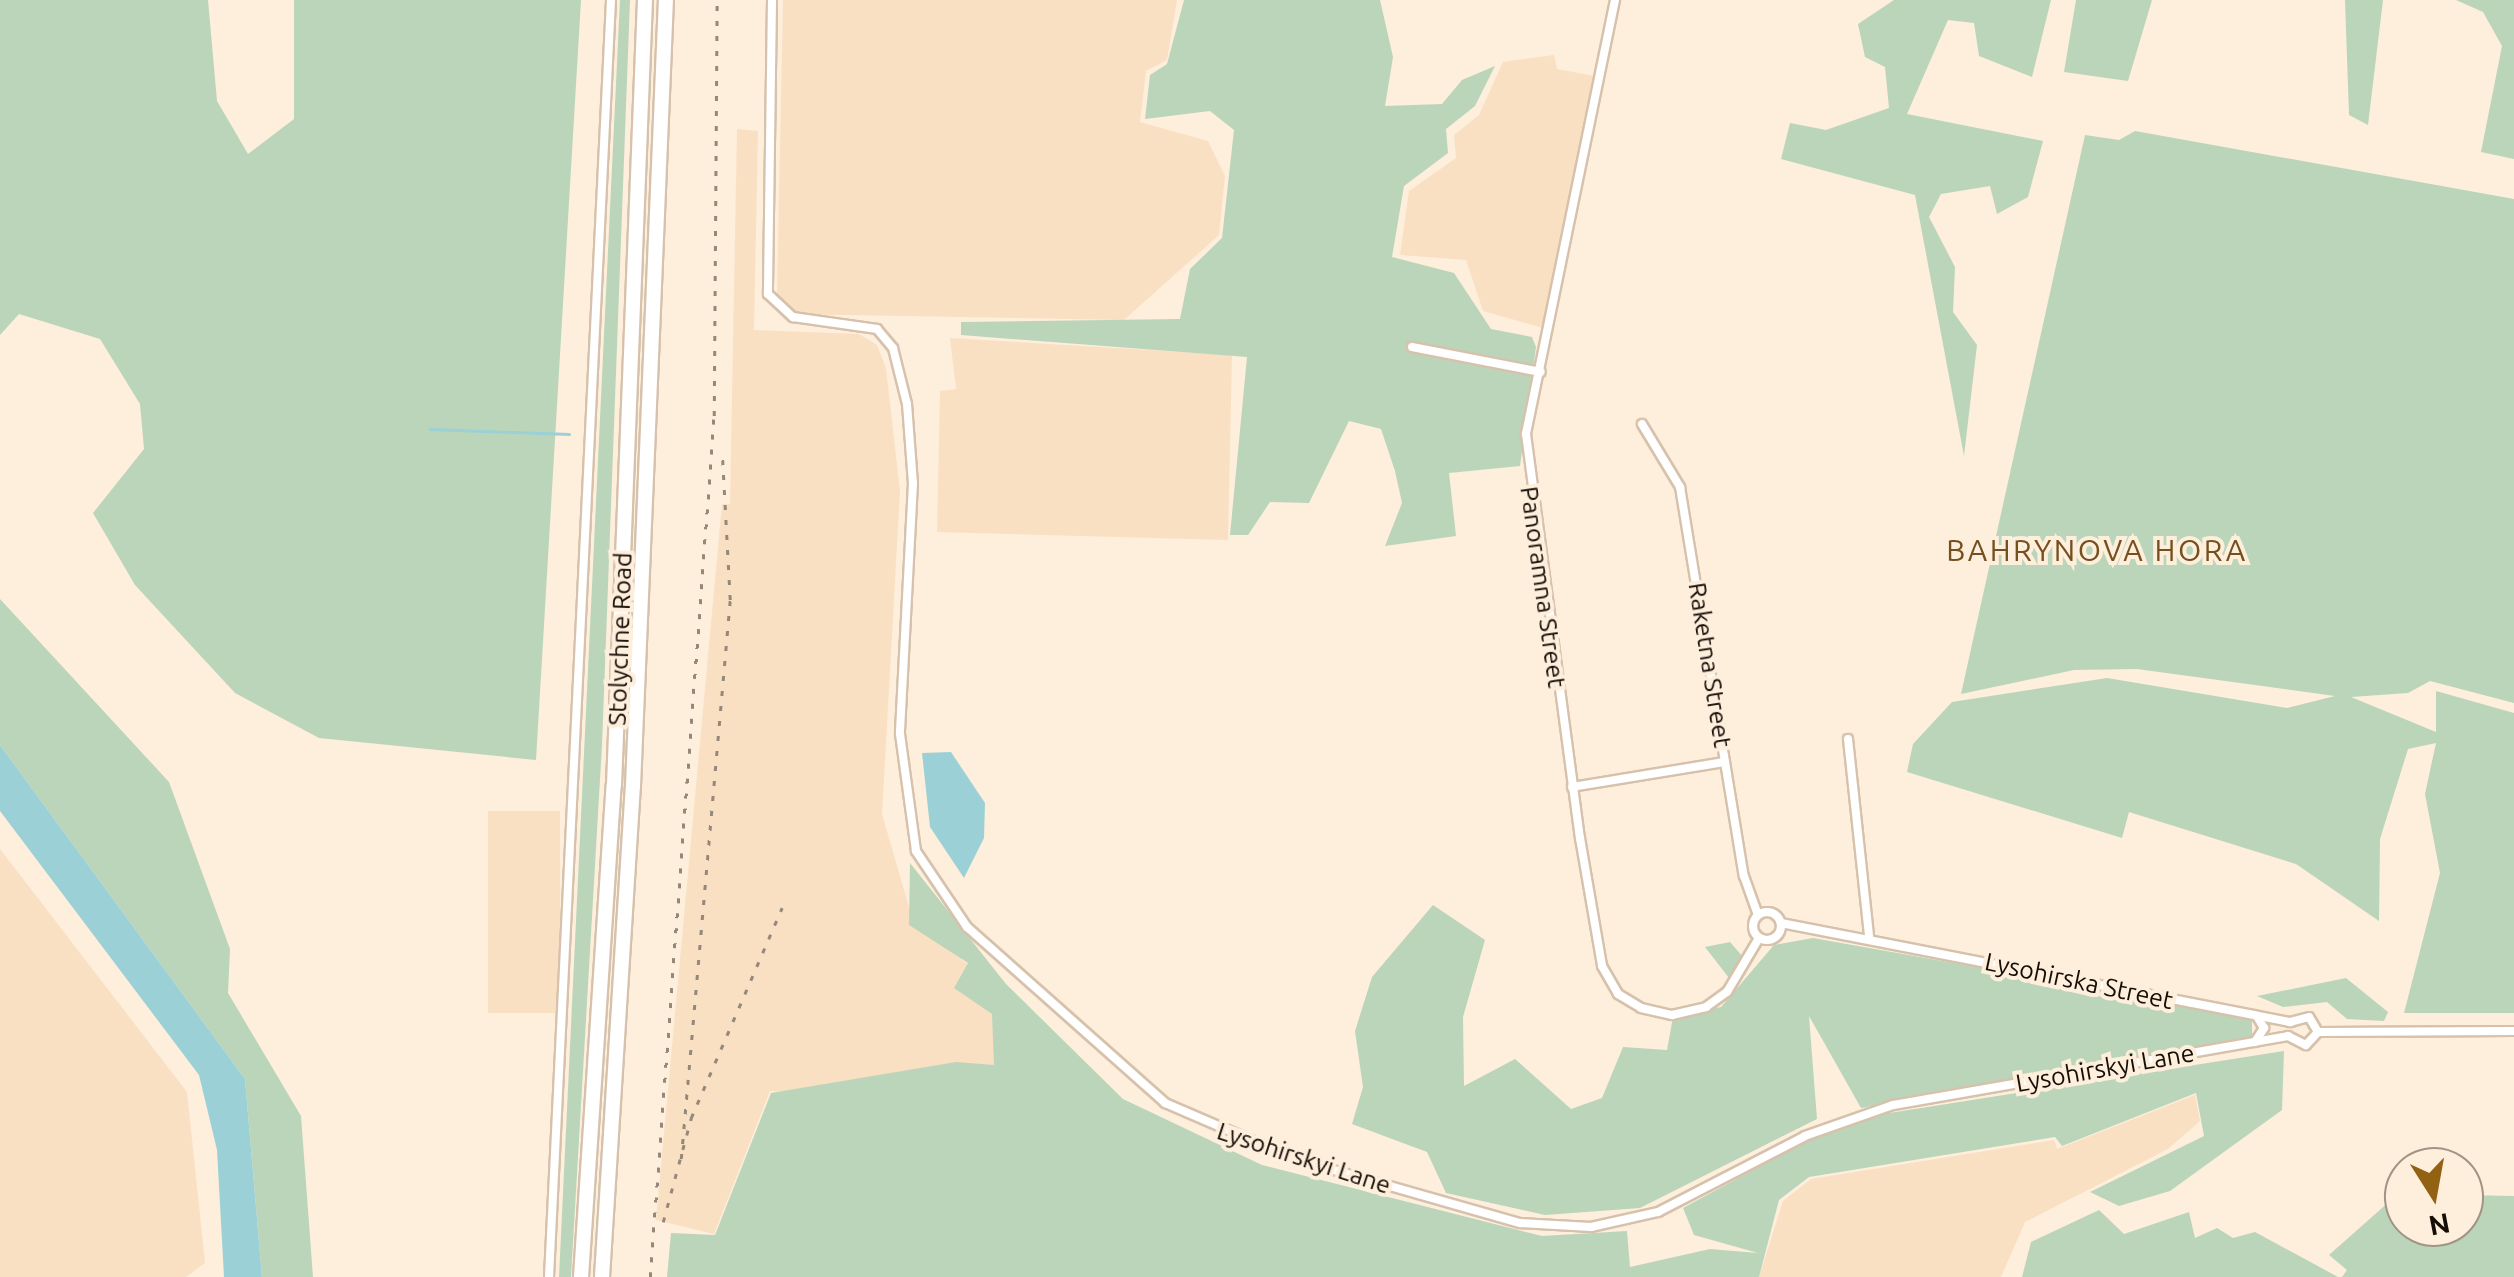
<!DOCTYPE html>
<html>
<head>
<meta charset="utf-8">
<style>
	body { margin:0 }
	#map { position:relative; width:2514px; height:1277px; overflow:hidden; background:#feeedc; font-family:Ubuntu,sans-serif }
	div>[style] { position:absolute }
	[style*='--x'] { left:calc(var(--x)*1px); top:calc(var(--y)*1px); width:calc(var(--w)*1px); rotate:calc(var(--a)*1deg) }
	.built>* { inset:0; background:#f9e0c3; transform-origin:0 0 }
	.green>* { inset:0; background:#bbd5ba }
	.water>* { inset:0; background:#9bd1d6 }
	.stream>* { height:2.5px; margin:-1.25px; padding:0 1.25px; transform-origin:1.25px; border-radius:1.25px; background:#9bd1d6 }
	.roads { filter:drop-shadow(2px 0 #d6c2ac) drop-shadow(-2px 0 #d6c2ac) drop-shadow(0 2px #d6c2ac) drop-shadow(0 -2px #d6c2ac) }
	.minor>* { height:8px; margin:-4px; padding:0 4px; transform-origin:4px; border-radius:4px; background:#fff }
	.minor>.ring { margin:-4px; padding:0; box-sizing:content-box; background:none; border:8px solid #fff; border-radius:50% }
	.trunk>* { height:14px; margin:-7px; padding:0 7px; transform-origin:7px; border-radius:7px; background:#fff }
	.rail>* { height:2.5px; margin-top:-1.25px; transform-origin:0; background:repeating-linear-gradient(90deg,#94887b 0 5px,transparent 0 15px) }
	span { translate:-50% -50%; white-space:nowrap; text-align:center; line-height:1.15; -webkit-text-stroke:8px #feeedc; paint-order:stroke }
	.street-label { font-size:25px; color:#150e07 }
	.quarter-label { font-size:30px; color:#73501e; letter-spacing:2.5px }
	.north { position:absolute; left:2384px; top:1147px; width:100px; height:100px; box-sizing:border-box; background:#feeedc; border:2px solid #a19487; border-radius:50%; rotate:169deg; font-size:28px; font-weight:700; line-height:40px; text-align:center; color:#150e07 }
	.north::after { content:''; display:block; margin:auto; width:35px; height:45px; background:#926111; clip-path:polygon(50% 0,100% 100%,50% 72%,0 100%) }
</style>
</head>
<body>
<div id="map">
	<div class="built">
		<div style="clip-path:polygon(783px 0,1177px 0,1167px 60px,1146px 71px,1140px 122px,1208px 141px,1225px 176px,1219px 235px,1124px 320px,787px 314px,777px 293px)"></div>
		<div style="clip-path:polygon(1554px 55px,1557px 69px,1594px 76px,1543px 328px,1483px 311px,1466px 260px,1400px 255px,1409px 191px,1456px 158px,1454px 135px,1479px 115px,1503px 62px)"></div>
		<div style="clip-path:polygon(737px 129px,758px 131px,754px 330px,859px 334px,877px 345px,886px 368px,900px 491px,882px 814px,913px 921px,1014px 1001px,1061px 1101px,770px 1091px,714px 1234px,656px 1220px,722px 504px,730px 504px)"></div>
		<div style="clip-path:polygon(950px 338px,1232px 355px,1228px 540px,937px 532px,940px 391px,956px 389px)"></div>
		<div style="left:488px;top:811px;width:72px;height:202px"></div>
		<div style="clip-path:polygon(0 849px,187px 1092px,205px 1263px,186px 1277px,0 1277px)"></div>
		<div style="clip-path:polygon(2195px 1095px,2200px 1121px,2168px 1149px,2025px 1222px,2001px 1277px,1759px 1277px,1783px 1201px,1811px 1179px,2054px 1140px,2057px 1149px)"></div>
	</div>
	<div class="green">
		<div style="clip-path:polygon(0 0,208px 0,217px 101px,248px 154px,294px 119px,294px 0,581px 0,536px 760px,319px 738px,235px 693px,135px 585px,93px 513px,144px 449px,140px 404px,100px 339px,19px 314px,0 335px)"></div>
		<div style="clip-path:polygon(620px 0,630px 0,602px 745px,571px 1277px,559px 1277px)"></div>
		<div style="clip-path:polygon(1184px 0,1380px 0,1393px 57px,1385px 106px,1442px 104px,1462px 80px,1495px 66px,1475px 106px,1446px 129px,1448px 153px,1404px 186px,1392px 257px,1454px 273px,1491px 329px,1532px 337px,1536px 347px,1520px 466px,1449px 473px,1456px 536px,1385px 546px,1402px 503px,1395px 471px,1381px 429px,1349px 421px,1309px 503px,1270px 502px,1248px 535px,1230px 535px,1247px 357px,961px 335px,961px 322px,1180px 319px,1190px 269px,1222px 238px,1234px 130px,1210px 111px,1145px 119px,1150px 75px,1167px 64px)"></div>
		<div style="clip-path:polygon(1894px 0,2051px 0,2032px 77px,1979px 56px,1974px 23px,1948px 20px,1907px 114px,2043px 141px,2028px 197px,1997px 214px,1990px 186px,1941px 194px,1929px 217px,1955px 267px,1953px 312px,1977px 345px,1964px 456px,1915px 195px,1781px 159px,1790px 123px,1826px 130px,1889px 108px,1885px 67px,1865px 57px,1858px 24px)"></div>
		<div style="clip-path:polygon(2076px 0,2152px 0,2128px 81px,2064px 72px)"></div>
		<div style="clip-path:polygon(2345px 0,2383px 0,2368px 125px,2349px 115px)"></div>
		<div style="clip-path:polygon(2456px 0,2514px 0,2514px 159px,2481px 152px,2502px 46px,2483px 12px)"></div>
		<div style="clip-path:polygon(2135px 131px,2514px 199px,2514px 703px,2430px 681px,2408px 693px,2351px 697px,2436px 732px,2436px 691px,2514px 713px,2514px 1013px,2404px 1013px,2440px 873px,2425px 794px,2436px 743px,2408px 749px,2380px 839px,2379px 921px,2296px 864px,2129px 812px,2122px 838px,1907px 772px,1913px 744px,1952px 702px,2107px 678px,2287px 708px,2335px 696px,2137px 669px,2074px 670px,1961px 694px,2085px 135px,2119px 140px)"></div>
		<div style="clip-path:polygon(0 599px,169px 782px,230px 949px,228px 993px,301px 1116px,313px 1277px,262px 1277px,245px 1079px,0 745px)"></div>
		<div style="clip-path:polygon(910px 863px,1006px 984px,1123px 1099px,1262px 1165px,1542px 1236px,1627px 1231px,1630px 1267px,1710px 1249px,1758px 1253px,1694px 1235px,1683px 1208px,1807px 1141px,1883px 1114px,2284px 1051px,2282px 1110px,2170px 1191px,2119px 1206px,2090px 1192px,2204px 1136px,2196px 1093px,2062px 1146px,2055px 1137px,1809px 1177px,1779px 1200px,1759px 1277px,667px 1277px,671px 1233px,715px 1235px,771px 1093px,956px 1062px,994px 1065px,992px 1014px,954px 988px,968px 963px,909px 925px)"></div>
		<div style="clip-path:polygon(1433px 905px,1485px 940px,1463px 1017px,1464px 1086px,1515px 1059px,1571px 1109px,1602px 1098px,1623px 1047px,1667px 1050px,1673px 1017px,1721px 1007px,1774px 945px,1813px 938px,2252px 1016px,2252px 1039px,1861px 1108px,1809px 1016px,1817px 1119px,1640px 1208px,1545px 1215px,1446px 1193px,1427px 1152px,1352px 1124px,1363px 1087px,1355px 1031px,1372px 977px)"></div>
		<div style="clip-path:polygon(1730px 942px,1743px 957px,1729px 978px,1705px 947px)"></div>
		<div style="clip-path:polygon(2346px 978px,2388px 1012px,2384px 1021px,2347px 1019px,2327px 1002px,2283px 1007px,2257px 996px)"></div>
		<div style="clip-path:polygon(2464px 1195px,2514px 1196px,2514px 1277px,2342px 1277px,2347px 1270px,2329px 1255px,2391px 1200px,2404px 1199px,2404px 1227px,2464px 1227px)"></div>
		<div style="clip-path:polygon(2099px 1210px,2124px 1234px,2189px 1212px,2195px 1238px,2217px 1228px,2233px 1238px,2255px 1232px,2338px 1277px,2022px 1277px,2031px 1242px)"></div>
	</div>
	<div class="water">
		<div style="clip-path:polygon(0 745px,245px 1079px,262px 1277px,224px 1277px,217px 1150px,199px 1075px,0 811px)"></div>
		<div style="clip-path:polygon(951px 752px,985px 803px,984px 838px,964px 878px,930px 827px,922px 753px)"></div>
	</div>
	<div class="stream">
		<div style="--x:430;--y:429;--w:139;--a:2.1"></div>
	</div>
	<div class="roads">
		<div class="minor">
			<div style="--x:772;--y:0;--w:294;--a:90.8"></div>
			<div style="--x:768;--y:294;--w:34;--a:43"></div>
			<div style="--x:793;--y:317;--w:85;--a:8.1"></div>
			<div style="--x:877;--y:329;--w:25;--a:50"></div>
			<div style="--x:893;--y:348;--w:58;--a:76"></div>
			<div style="--x:907;--y:404;--w:79;--a:85.7"></div>
			<div style="--x:913;--y:483;--w:251;--a:93"></div>
			<div style="--x:900;--y:734;--w:118;--a:82.2"></div>
			<div style="--x:916;--y:851;--w:92;--a:56.1"></div>
			<div style="--x:967;--y:927;--w:265;--a:41.6"></div>
			<div style="--x:1165;--y:1103;--w:142;--a:23.3"></div>
			<div style="--x:1295;--y:1159;--w:234;--a:15.9"></div>
			<div style="--x:1520;--y:1223;--w:71;--a:3.2"></div>
			<div style="--x:1591;--y:1227;--w:69;--a:-12.6"></div>
			<div style="--x:1658;--y:1212;--w:165;--a:-27.3"></div>
			<div style="--x:1805;--y:1136;--w:93;--a:-19.4"></div>
			<div style="--x:1893;--y:1105;--w:401;--a:-9.9"></div>
			<div style="--x:1615;--y:0;--w:443;--a:101.6"></div>
			<div style="--x:1526;--y:434;--w:408;--a:82.4"></div>
			<div style="--x:1580;--y:838;--w:130;--a:80.2"></div>
			<div style="--x:1602;--y:966;--w:32;--a:60"></div>
			<div style="--x:1618;--y:994;--w:27;--a:31"></div>
			<div style="--x:1641;--y:1008;--w:32;--a:13"></div>
			<div style="--x:1672;--y:1015;--w:35;--a:-13"></div>
			<div style="--x:1706;--y:1007;--w:26;--a:-36"></div>
			<div style="--x:1727;--y:992;--w:63;--a:-59.3"></div>
			<div style="--x:1412;--y:347;--w:131;--a:11"></div>
			<div style="--x:1642;--y:424;--w:74;--a:58.9"></div>
			<div style="--x:1680;--y:487;--w:394;--a:80.7"></div>
			<div style="--x:1744;--y:876;--w:41;--a:70.3"></div>
			<div style="--x:1848;--y:739;--w:199;--a:83.9"></div>
			<div style="--x:1572;--y:787;--w:155;--a:-9.3"></div>
			<div class="ring" style="left:1753px;top:912px;width:20px;height:20px"></div>
			<div style="--x:1781;--y:923;--w:519;--a:11.01"></div>
			<div style="--x:2318;--y:1032;--w:196;--a:-0.3"></div>
			<div style="--x:2288;--y:1036;--w:20;--a:27"></div>
			<div style="--x:2306;--y:1045;--w:18;--a:-47"></div>
			<div style="--x:2318;--y:1032;--w:17;--a:-121"></div>
			<div style="--x:2309;--y:1017;--w:20;--a:165"></div>
			<div style="--x:2255;--y:1042;--w:17;--a:-57"></div>
			<div style="--x:2264;--y:1028;--w:12;--a:-121"></div>
			<div style="--x:549;--y:1277;--w:1279;--a:-87.22"></div>
		</div>
		<div class="trunk">
			<div style="--x:581;--y:1277;--w:493;--a:-86.2"></div>
			<div style="--x:614;--y:785;--w:786;--a:-87.74"></div>
			<div style="--x:602;--y:1277;--w:492;--a:-86.4"></div>
			<div style="--x:633;--y:786;--w:787;--a:-87.6"></div>
		</div>
	</div>
	<div class="rail">
		<div style="--x:681;--y:1159;--w:561;--a:-84.99"></div>
		<div style="--x:730;--y:600;--w:148;--a:-93.1"></div>
		<div style="--x:663;--y:1222;--w:108;--a:-74.9"></div>
		<div style="--x:691;--y:1118;--w:229;--a:-66.6"></div>
		<div style="--x:650;--y:1277;--w:863;--a:-85.75"></div>
		<div style="--x:714;--y:416;--w:416;--a:-89.6"></div>
	</div>
	<div class="street-label">
		<span style="left:1543px;top:587px;rotate:82deg">Panoramna Street</span>
		<span style="left:620px;top:639px;rotate:-88deg">Stolychne Road</span>
		<span style="left:1710px;top:665px;rotate:81deg">Raketna Street</span>
		<span style="left:2079px;top:981px;rotate:12deg">Lysohirska Street</span>
		<span style="left:2105px;top:1068px;rotate:-10deg">Lysohirskyi Lane</span>
		<span style="left:1304px;top:1158px;rotate:18deg">Lysohirskyi Lane</span>
	</div>
	<div class="quarter-label">
		<span style="left:2097px;top:550px">BAHRYNOVA HORA</span>
	</div>
	<div class="north">N</div>
</div>
</body>
</html>
